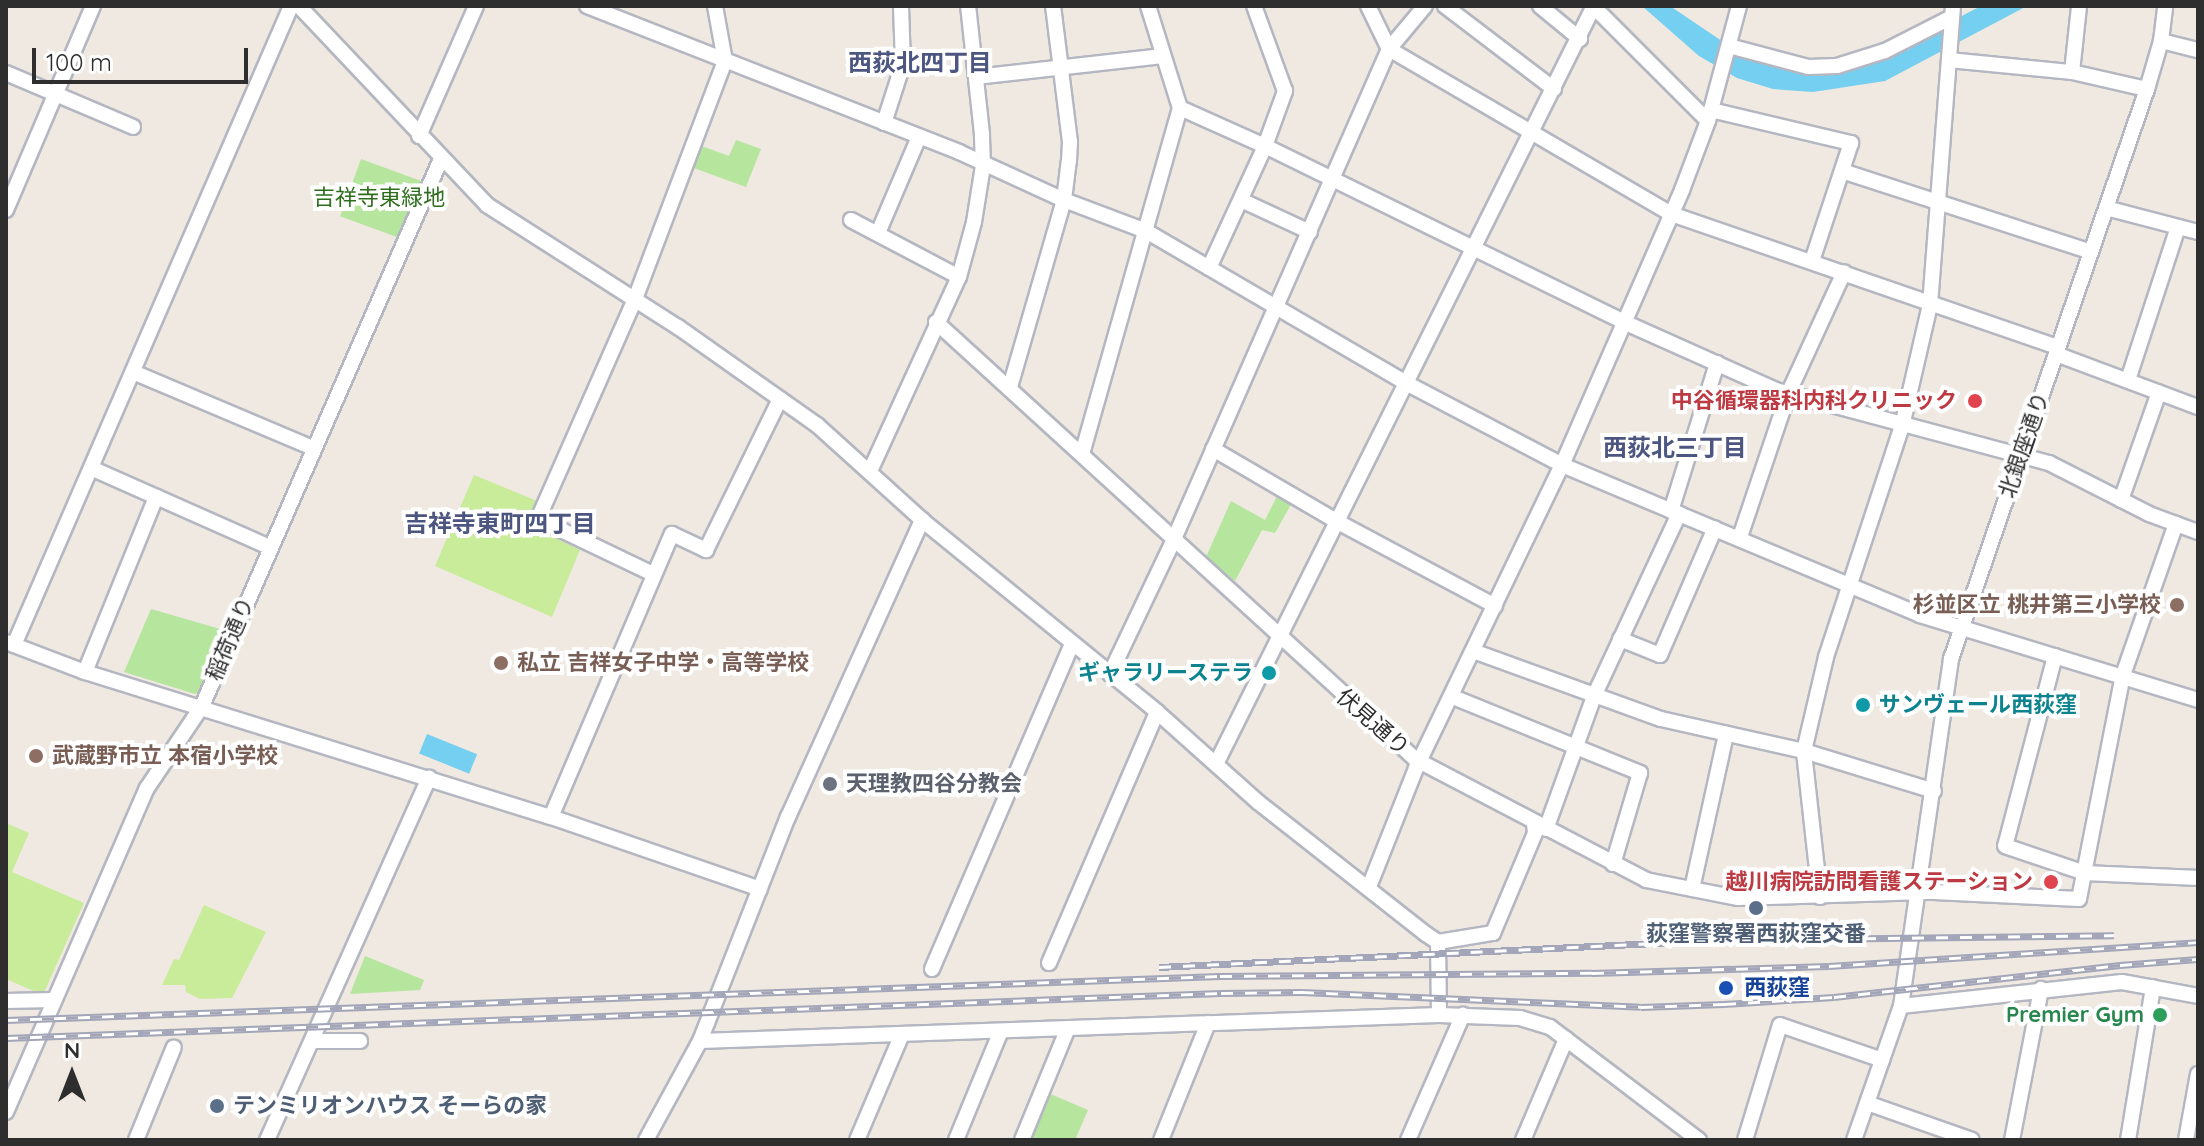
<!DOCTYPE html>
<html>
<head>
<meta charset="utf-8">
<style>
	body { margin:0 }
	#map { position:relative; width:2204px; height:1146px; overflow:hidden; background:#efe9e1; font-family:Quicksand,"Noto Sans JP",sans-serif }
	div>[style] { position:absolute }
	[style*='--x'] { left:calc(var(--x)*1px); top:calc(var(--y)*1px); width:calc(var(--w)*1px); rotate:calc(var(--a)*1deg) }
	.green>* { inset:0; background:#b6e59e; transform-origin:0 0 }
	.pitch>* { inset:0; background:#c9ec9a }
	.water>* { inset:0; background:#75cff0; transform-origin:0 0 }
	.roads { filter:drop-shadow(2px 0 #b4b7c1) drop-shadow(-2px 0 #b4b7c1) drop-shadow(0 2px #b4b7c1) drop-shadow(0 -2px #b4b7c1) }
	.minor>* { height:14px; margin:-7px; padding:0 7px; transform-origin:7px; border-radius:7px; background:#fff }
	.rail>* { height:7px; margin-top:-3.5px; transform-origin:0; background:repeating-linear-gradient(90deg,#fff 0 12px,#a3a6b8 0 24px); box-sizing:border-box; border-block:2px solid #a3a6b8 }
	.dots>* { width:22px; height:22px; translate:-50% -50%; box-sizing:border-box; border:4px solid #fff; border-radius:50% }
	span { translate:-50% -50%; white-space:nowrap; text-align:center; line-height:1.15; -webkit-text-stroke:8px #fff; paint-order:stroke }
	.park-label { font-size:22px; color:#2c6e1b }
	.health-label { font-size:22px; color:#be3a42; font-weight:700 }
	.right { translate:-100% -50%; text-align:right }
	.street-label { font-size:22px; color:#2e2e2e }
	.education-label { font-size:22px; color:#785e54; font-weight:700 }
	.left { translate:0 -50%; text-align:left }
	.culture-label { font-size:22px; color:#0d838f; font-weight:700 }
	.worship-label { font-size:22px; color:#5b616d; font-weight:700 }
	.service-label { font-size:22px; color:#4e5e75; font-weight:700 }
	.transit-label { font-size:22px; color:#164399; font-weight:700 }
	.leisure-label { font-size:22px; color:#27864d; font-weight:700 }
	.neighbourhood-label { font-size:24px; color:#4d5680; font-weight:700 }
	.frame { position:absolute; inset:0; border:8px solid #2e2e2e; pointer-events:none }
	.north { position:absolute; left:32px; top:1034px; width:80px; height:80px; -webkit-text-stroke:6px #fff; paint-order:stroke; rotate:0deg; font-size:22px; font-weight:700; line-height:32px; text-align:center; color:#2e2e2e }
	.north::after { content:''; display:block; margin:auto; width:28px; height:36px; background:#2e2e2e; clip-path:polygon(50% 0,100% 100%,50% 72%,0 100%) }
	.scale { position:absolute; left:32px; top:48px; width:216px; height:36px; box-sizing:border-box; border:4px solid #2e2e2e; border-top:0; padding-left:10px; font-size:24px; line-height:28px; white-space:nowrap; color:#2e2e2e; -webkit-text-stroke:6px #fff; paint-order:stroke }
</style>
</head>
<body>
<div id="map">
	<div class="green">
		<div style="clip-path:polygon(736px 140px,761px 149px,746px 187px,691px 167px,699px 145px,729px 156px)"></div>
		<div style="left:361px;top:159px;width:64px;height:61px;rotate:20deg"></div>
		<div style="clip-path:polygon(1279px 492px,1293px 501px,1275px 533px,1262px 530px,1235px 581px,1206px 557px,1231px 501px,1265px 520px)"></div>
		<div style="clip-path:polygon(151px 609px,227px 631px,200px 692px,195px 694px,124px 672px)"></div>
		<div style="clip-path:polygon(365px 956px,424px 980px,420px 990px,350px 994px)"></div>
		<div style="clip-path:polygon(1048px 1093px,1088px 1110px,1075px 1140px,1029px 1140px)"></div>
	</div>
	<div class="pitch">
		<div style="clip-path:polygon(474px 475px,537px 501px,529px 525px,580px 550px,552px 617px,435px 566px)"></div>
		<div style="clip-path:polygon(6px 823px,29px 833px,12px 872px,84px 903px,43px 995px,6px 979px)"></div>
		<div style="clip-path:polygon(204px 905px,266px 932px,232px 998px,200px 999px,186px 992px,185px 985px,162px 985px,174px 959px,179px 960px)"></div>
	</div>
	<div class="water">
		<div style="clip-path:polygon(1642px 6px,1670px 6px,1744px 56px,1778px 67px,1811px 71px,1875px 61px,1981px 6px,2027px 6px,1885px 81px,1813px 92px,1773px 89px,1737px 78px,1699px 56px)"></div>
		<div style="left:427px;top:734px;width:54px;height:21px;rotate:22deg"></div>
	</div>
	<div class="roads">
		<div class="minor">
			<div style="--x:299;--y:6;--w:274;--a:46.6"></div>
			<div style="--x:487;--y:205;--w:227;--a:32.6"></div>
			<div style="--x:678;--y:327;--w:170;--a:35.2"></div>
			<div style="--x:817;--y:425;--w:142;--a:42.1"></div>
			<div style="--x:922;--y:520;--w:303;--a:39.2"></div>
			<div style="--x:1157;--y:712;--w:135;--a:41.7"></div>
			<div style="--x:1258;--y:802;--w:214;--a:38.2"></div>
			<div style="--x:1426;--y:934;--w:14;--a:34"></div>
			<div style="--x:1438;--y:942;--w:56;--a:-9.3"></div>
			<div style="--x:1493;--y:933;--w:108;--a:-67.2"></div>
			<div style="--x:1535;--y:833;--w:10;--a:-96"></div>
			<div style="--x:587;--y:6;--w:400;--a:21.4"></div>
			<div style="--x:959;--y:152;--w:115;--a:24.6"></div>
			<div style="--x:1064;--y:200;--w:88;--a:20.7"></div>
			<div style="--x:1146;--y:231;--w:301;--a:30.3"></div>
			<div style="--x:1406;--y:383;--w:176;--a:27.7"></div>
			<div style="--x:1562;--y:465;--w:388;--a:22.7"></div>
			<div style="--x:1920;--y:615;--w:291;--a:17"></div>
			<div style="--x:1368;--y:6;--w:48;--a:64"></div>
			<div style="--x:1389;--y:49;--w:327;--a:30.3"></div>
			<div style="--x:1671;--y:214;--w:409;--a:19"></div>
			<div style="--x:1445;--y:6;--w:137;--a:37.3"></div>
			<div style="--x:1540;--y:6;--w:52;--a:39.5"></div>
			<div style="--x:1594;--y:7;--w:161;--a:45"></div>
			<div style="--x:2161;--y:41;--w:38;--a:14"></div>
			<div style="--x:1729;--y:46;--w:82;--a:14.9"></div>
			<div style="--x:1808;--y:67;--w:29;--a:-2"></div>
			<div style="--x:1837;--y:66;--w:50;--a:-17.4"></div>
			<div style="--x:1885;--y:51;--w:75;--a:-26.9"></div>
			<div style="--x:1949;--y:60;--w:124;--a:5.6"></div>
			<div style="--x:2072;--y:72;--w:77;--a:12.8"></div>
			<div style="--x:2072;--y:72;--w:66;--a:-83.9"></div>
			<div style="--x:6;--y:73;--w:138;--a:23"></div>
			<div style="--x:976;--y:77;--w:188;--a:-6.4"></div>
			<div style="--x:1180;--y:108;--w:93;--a:24.1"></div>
			<div style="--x:1265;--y:146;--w:402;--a:26.1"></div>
			<div style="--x:1626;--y:323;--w:164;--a:24.1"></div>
			<div style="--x:1776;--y:390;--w:283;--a:15"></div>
			<div style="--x:2049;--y:463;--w:112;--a:27"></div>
			<div style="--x:2149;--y:514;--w:52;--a:20.2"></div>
			<div style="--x:1711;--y:110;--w:144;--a:13.3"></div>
			<div style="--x:1851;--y:143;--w:124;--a:108.3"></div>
			<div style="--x:884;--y:123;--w:62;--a:-72.1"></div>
			<div style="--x:903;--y:64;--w:58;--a:-92"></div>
			<div style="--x:419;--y:136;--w:142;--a:-66.3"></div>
			<div style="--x:1842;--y:171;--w:262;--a:18"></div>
			<div style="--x:1241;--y:200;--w:76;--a:24.9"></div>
			<div style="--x:2106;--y:208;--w:95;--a:14.6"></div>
			<div style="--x:6;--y:210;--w:222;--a:-66.9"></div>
			<div style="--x:851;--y:220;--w:122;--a:27.8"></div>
			<div style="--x:878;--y:233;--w:104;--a:-66.9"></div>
			<div style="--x:1209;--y:268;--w:134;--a:-65.3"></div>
			<div style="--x:1265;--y:146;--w:59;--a:-70"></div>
			<div style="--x:1285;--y:91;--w:90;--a:-110"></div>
			<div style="--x:936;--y:322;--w:648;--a:42.37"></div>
			<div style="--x:1415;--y:759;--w:261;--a:27.6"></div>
			<div style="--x:1646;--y:880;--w:94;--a:11.1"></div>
			<div style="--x:1738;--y:898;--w:196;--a:-1.8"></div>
			<div style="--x:1934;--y:892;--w:145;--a:2.8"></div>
			<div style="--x:2079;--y:899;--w:228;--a:-78.9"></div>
			<div style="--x:2123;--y:675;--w:160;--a:-70.7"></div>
			<div style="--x:2056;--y:354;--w:152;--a:20.5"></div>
			<div style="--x:133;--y:372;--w:195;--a:22.9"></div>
			<div style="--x:2128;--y:380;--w:161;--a:-71.9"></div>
			<div style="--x:1010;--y:387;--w:195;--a:-73.9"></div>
			<div style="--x:1064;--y:200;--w:39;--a:-83"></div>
			<div style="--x:1069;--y:161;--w:19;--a:-87"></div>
			<div style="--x:1070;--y:142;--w:137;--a:-97.1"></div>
			<div style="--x:1213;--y:449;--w:145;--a:30.3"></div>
			<div style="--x:1338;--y:522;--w:178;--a:28.1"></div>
			<div style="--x:1082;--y:454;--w:360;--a:-74.2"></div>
			<div style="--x:1180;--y:108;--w:107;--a:-107.4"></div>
			<div style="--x:91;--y:468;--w:195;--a:23.9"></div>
			<div style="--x:870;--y:471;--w:213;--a:-65.4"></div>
			<div style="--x:959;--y:277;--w:57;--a:-74.7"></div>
			<div style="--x:974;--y:222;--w:57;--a:-80.9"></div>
			<div style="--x:983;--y:166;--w:32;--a:-92"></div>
			<div style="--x:982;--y:134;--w:129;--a:-96.2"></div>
			<div style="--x:2121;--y:500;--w:114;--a:-70.6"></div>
			<div style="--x:1671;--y:511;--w:155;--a:-72.7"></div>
			<div style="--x:1740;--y:537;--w:151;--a:-71.4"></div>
			<div style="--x:1788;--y:394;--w:134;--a:-65.3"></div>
			<div style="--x:653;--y:574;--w:127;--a:-154.4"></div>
			<div style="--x:538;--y:519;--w:240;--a:-66.2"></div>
			<div style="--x:635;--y:299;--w:254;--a:-69.3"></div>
			<div style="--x:725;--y:61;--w:56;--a:-100.3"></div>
			<div style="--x:1620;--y:639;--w:43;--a:21.8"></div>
			<div style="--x:1660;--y:655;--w:138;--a:-66.6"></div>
			<div style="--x:6;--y:642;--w:85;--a:20.8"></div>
			<div style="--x:85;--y:672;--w:488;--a:17.3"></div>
			<div style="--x:551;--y:817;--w:221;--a:19"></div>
			<div style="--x:14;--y:645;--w:696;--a:-66.56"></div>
			<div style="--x:1473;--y:651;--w:200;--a:19.9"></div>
			<div style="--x:1661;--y:719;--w:147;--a:12.6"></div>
			<div style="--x:1804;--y:751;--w:136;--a:17.1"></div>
			<div style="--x:2055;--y:656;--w:196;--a:104.7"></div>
			<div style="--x:2005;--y:846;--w:84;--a:18.6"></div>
			<div style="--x:2085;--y:873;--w:113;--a:2.5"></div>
			<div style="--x:85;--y:672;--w:189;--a:-67.9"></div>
			<div style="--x:1110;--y:674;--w:149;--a:-64.6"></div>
			<div style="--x:1174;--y:539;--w:535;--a:-66.31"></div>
			<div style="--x:1389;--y:49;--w:56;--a:-50.1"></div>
			<div style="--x:1453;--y:697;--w:202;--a:22.1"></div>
			<div style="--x:1640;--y:773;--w:95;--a:106.5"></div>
			<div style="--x:1216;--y:764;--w:847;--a:-63.5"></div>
			<div style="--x:551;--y:817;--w:308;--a:-66.9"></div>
			<div style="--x:672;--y:534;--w:38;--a:25"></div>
			<div style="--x:706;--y:550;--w:168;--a:-63.9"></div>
			<div style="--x:1546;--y:829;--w:144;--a:-70.1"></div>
			<div style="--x:1595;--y:694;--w:199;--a:-65"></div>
			<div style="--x:1369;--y:887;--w:128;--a:-68.4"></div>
			<div style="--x:1416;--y:768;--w:336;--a:-64.3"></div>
			<div style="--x:1562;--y:465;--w:300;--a:-66.4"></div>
			<div style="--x:1682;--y:190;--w:74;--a:-69.4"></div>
			<div style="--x:1708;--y:121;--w:119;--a:-74.9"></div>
			<div style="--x:1692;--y:889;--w:159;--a:-77.6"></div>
			<div style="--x:1820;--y:897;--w:147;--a:-96.3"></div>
			<div style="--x:1804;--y:751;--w:97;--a:-76.8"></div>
			<div style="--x:1826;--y:657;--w:243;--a:-71.8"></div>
			<div style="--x:1902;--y:426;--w:124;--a:-77"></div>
			<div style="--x:1930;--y:305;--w:300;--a:-85.6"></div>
			<div style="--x:1438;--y:942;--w:73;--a:89.2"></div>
			<div style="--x:1049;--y:963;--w:273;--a:-66.7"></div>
			<div style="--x:932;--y:969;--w:354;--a:-66.7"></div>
			<div style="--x:6;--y:1001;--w:47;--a:-1.2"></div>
			<div style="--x:1901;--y:1006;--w:222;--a:-6.2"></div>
			<div style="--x:2122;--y:982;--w:77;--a:10.4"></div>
			<div style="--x:312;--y:1041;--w:48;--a:0"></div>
			<div style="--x:700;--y:1041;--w:739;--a:-2.01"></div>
			<div style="--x:1439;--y:1015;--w:81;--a:2.1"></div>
			<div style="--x:1520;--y:1018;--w:31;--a:17"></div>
			<div style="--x:1550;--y:1027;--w:187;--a:37.2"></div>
			<div style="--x:1867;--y:1103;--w:111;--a:19.4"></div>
			<div style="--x:6;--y:1112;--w:353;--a:-66.5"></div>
			<div style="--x:147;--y:788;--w:99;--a:-56.1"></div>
			<div style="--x:202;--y:706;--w:597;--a:-66.4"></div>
			<div style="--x:136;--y:1140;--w:100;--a:-67.8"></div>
			<div style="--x:267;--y:1140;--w:397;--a:-65.9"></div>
			<div style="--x:646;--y:1140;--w:113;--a:-61.4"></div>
			<div style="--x:700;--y:1041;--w:241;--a:-68.6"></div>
			<div style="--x:788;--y:817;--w:326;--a:-65.7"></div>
			<div style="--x:857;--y:1140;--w:115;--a:-67"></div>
			<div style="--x:956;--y:1140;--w:118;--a:-67.6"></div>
			<div style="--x:1022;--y:1140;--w:121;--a:-67.7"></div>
			<div style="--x:1161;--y:1140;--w:126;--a:-68.1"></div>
			<div style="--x:1408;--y:1140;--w:137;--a:-66.3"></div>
			<div style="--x:1523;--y:1140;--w:110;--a:-66.9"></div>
			<div style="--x:1745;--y:1140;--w:120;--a:-73.1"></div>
			<div style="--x:1780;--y:1025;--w:108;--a:18.9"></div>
			<div style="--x:1854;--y:1140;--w:142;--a:-70.7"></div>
			<div style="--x:1901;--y:1006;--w:351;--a:-81.8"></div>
			<div style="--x:1951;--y:659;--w:603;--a:-71.02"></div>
			<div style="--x:2147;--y:89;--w:50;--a:-73.7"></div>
			<div style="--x:2161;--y:41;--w:35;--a:-83"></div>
			<div style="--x:2012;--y:1140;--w:154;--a:-79.1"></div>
			<div style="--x:2128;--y:1140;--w:155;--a:-80.7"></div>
			<div style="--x:2186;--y:1140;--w:67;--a:-79.7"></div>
		</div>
	</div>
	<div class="rail">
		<div style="--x:1159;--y:967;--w:562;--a:-2.76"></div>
		<div style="--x:1720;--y:940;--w:394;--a:-0.7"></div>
		<div style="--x:6;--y:1020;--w:1215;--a:-2.08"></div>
		<div style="--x:1220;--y:976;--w:372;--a:-0.5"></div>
		<div style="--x:1592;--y:973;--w:237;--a:-1.7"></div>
		<div style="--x:1829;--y:966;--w:370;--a:-3.7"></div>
		<div style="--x:6;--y:1038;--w:1216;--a:-2.12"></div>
		<div style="--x:1221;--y:993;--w:81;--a:-0.7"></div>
		<div style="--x:1302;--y:992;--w:339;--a:2.5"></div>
		<div style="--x:1641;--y:1007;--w:83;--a:-2.1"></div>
		<div style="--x:1724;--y:1004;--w:110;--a:-3.6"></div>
		<div style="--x:1834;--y:997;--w:288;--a:-6.4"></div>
		<div style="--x:2120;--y:965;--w:78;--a:-4.4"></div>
	</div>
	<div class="dots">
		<div style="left:1975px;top:401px;background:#e0444e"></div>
		<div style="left:2177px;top:605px;background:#8d6e63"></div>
		<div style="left:501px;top:663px;background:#8d6e63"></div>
		<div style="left:1269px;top:673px;background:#0f9aa8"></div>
		<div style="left:1863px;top:705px;background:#0f9aa8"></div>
		<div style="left:36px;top:756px;background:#8d6e63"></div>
		<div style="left:830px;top:784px;background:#6b7280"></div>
		<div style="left:2051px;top:882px;background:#e0444e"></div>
		<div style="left:1756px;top:908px;background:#5c6f8a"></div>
		<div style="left:1726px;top:988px;background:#1a4fb4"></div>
		<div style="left:2160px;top:1015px;background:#2e9e5b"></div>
		<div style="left:217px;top:1106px;background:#5c6f8a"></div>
	</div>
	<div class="park-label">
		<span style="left:379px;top:198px">吉祥寺東緑地</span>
	</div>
	<div class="health-label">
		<span class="right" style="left:1957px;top:401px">中谷循環器科内科クリニック</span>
		<span class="right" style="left:2033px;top:882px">越川病院訪問看護ステーション</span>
	</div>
	<div class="street-label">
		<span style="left:2024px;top:445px;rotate:-71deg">北銀座通り</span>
		<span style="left:230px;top:639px;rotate:-67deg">稲荷通り</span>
		<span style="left:1373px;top:722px;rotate:41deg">伏見通り</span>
	</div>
	<div class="education-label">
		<span class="right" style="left:2161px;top:605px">杉並区立 桃井第三小学校</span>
		<span class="left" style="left:517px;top:663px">私立 吉祥女子中学・高等学校</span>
		<span class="left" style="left:52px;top:756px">武蔵野市立 本宿小学校</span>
	</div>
	<div class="culture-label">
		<span class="right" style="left:1253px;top:673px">ギャラリーステラ</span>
		<span class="left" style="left:1879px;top:705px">サンヴェール西荻窪</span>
	</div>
	<div class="worship-label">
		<span class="left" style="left:846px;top:784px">天理教四谷分教会</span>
	</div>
	<div class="service-label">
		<span style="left:1756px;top:934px">荻窪警察署西荻窪交番</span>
		<span class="left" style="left:233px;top:1106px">テンミリオンハウス そーらの家</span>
	</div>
	<div class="transit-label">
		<span class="left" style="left:1744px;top:988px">西荻窪</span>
	</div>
	<div class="leisure-label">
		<span class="right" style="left:2144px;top:1015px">Premier Gym</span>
	</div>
	<div class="neighbourhood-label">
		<span style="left:920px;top:63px">西荻北四丁目</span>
		<span style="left:1675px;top:448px">西荻北三丁目</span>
		<span style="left:500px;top:524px">吉祥寺東町四丁目</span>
	</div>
	<div class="frame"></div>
	<div class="north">N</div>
	<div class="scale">100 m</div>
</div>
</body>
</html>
